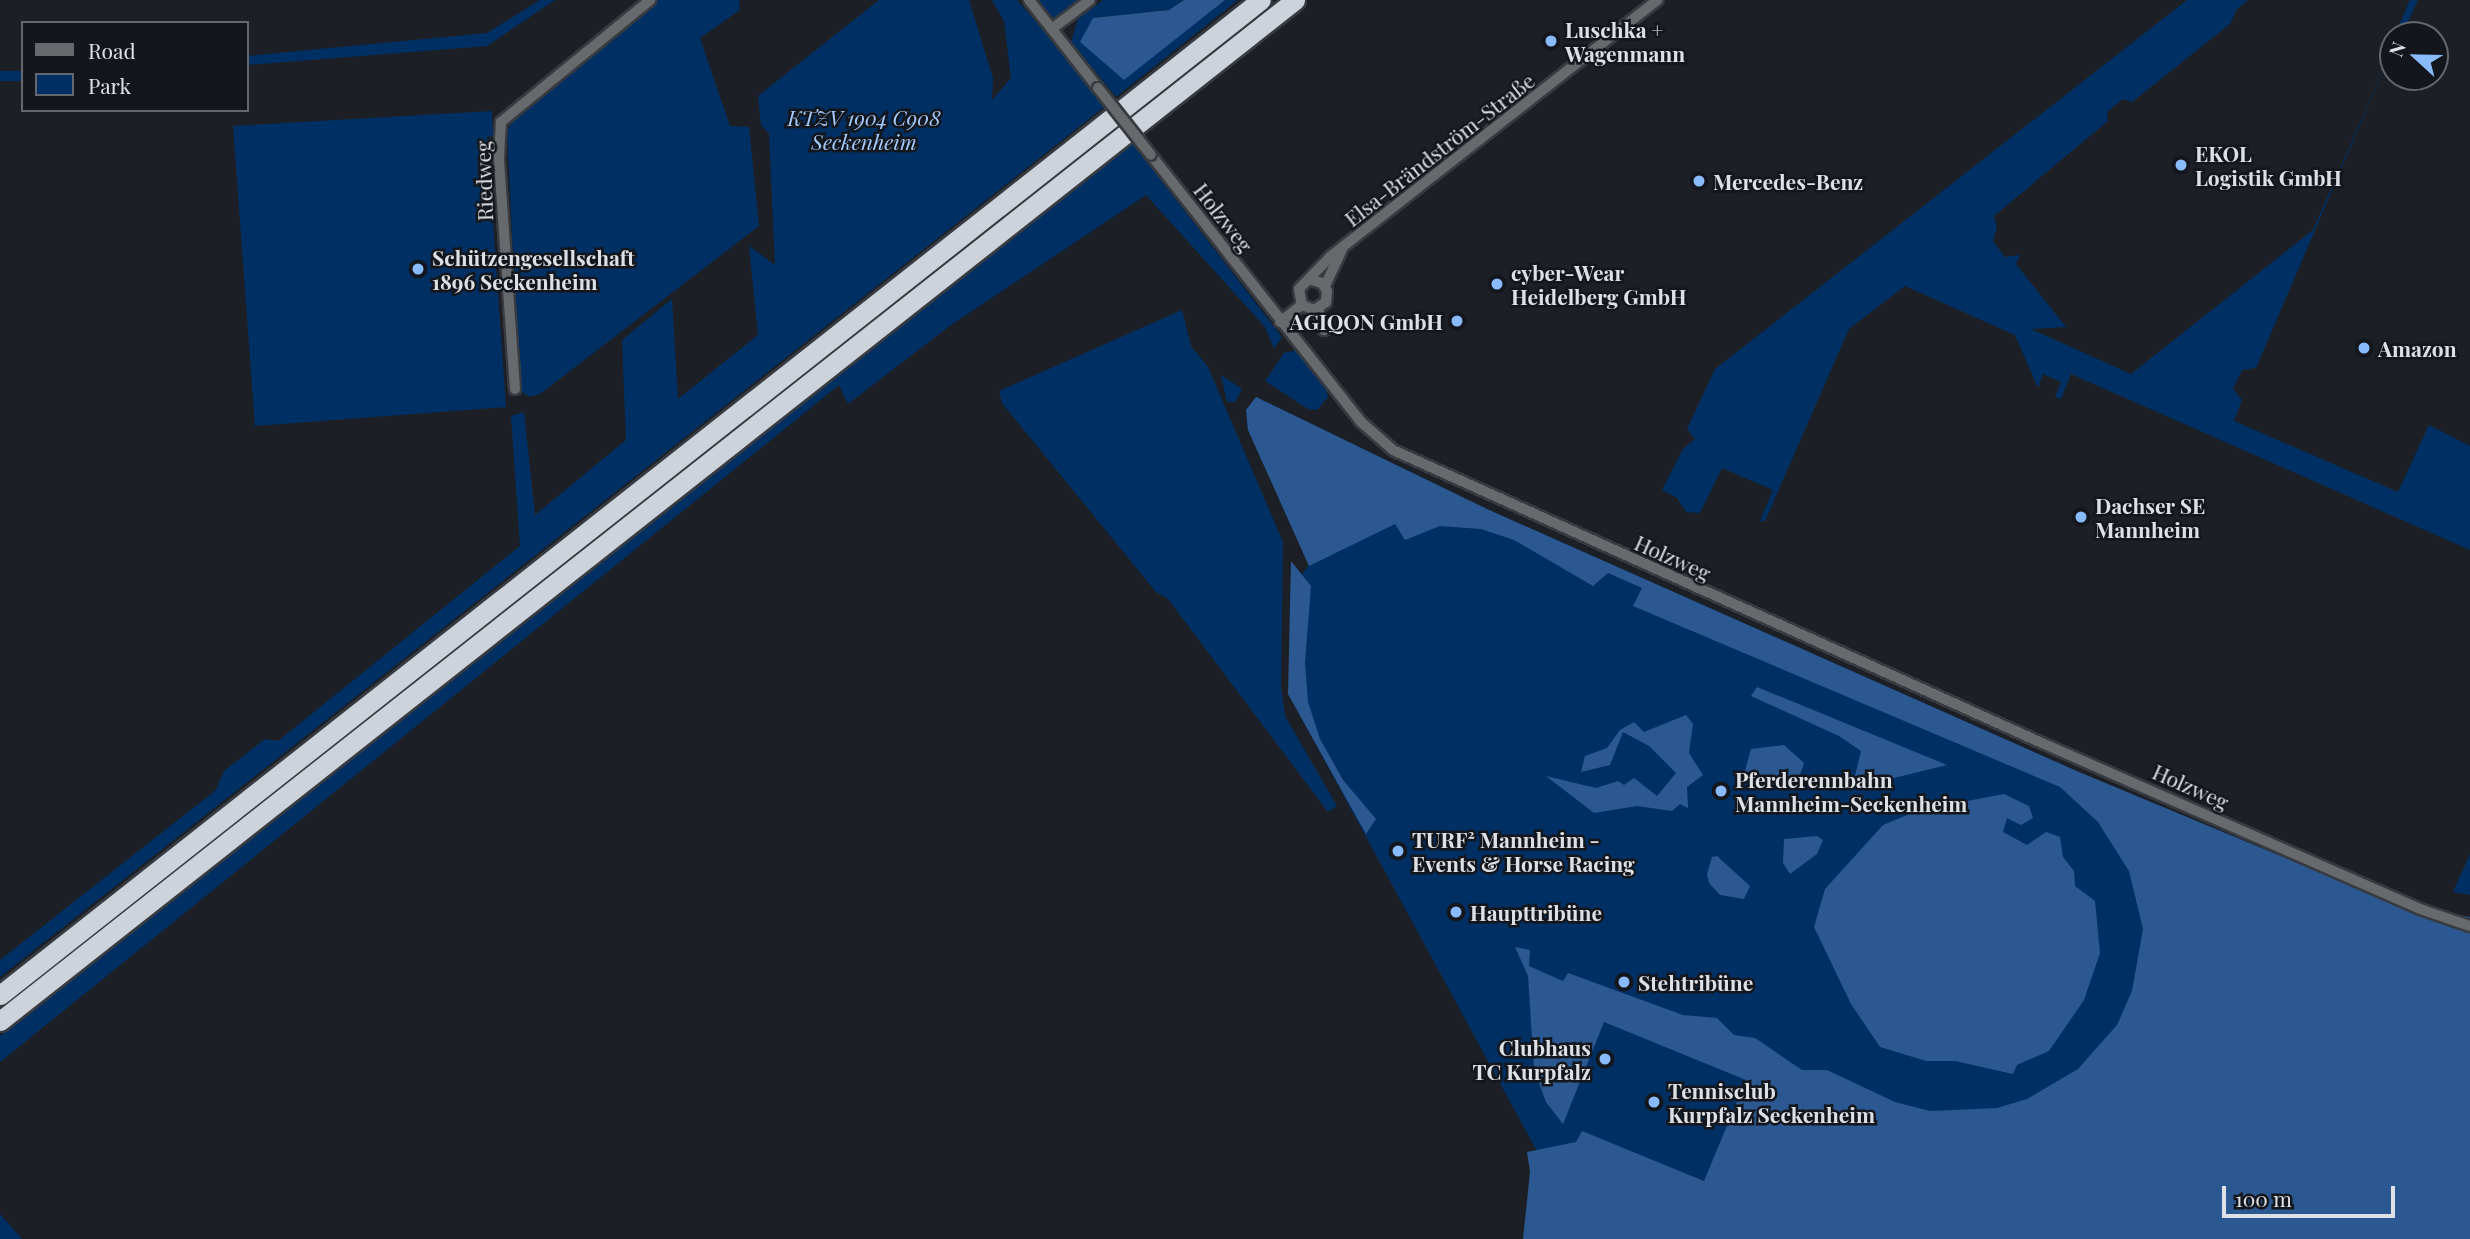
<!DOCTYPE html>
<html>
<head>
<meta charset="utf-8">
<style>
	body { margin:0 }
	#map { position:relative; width:2470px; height:1239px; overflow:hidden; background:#1c2026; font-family:"Playfair Display",serif }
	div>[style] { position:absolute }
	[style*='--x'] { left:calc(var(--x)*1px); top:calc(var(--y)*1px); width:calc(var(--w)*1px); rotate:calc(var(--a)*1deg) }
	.green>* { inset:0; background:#003063; transform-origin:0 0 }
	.forest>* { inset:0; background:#2b5891 }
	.roads { filter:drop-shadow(2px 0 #373b41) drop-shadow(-2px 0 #373b41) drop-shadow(0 2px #373b41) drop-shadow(0 -2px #373b41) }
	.street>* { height:10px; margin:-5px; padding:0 5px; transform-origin:5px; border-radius:5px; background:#676a6d }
	.highway>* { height:19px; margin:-9.5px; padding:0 9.5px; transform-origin:9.5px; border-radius:9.5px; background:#cdd3db }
	.bridges { filter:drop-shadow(2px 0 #373b41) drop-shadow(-2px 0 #373b41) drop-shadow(0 2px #373b41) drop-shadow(0 -2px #373b41) }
	.street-bridge>* { height:10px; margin:-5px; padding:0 5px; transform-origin:5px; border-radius:5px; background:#676a6d }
	.dots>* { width:19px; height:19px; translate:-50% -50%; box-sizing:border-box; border:4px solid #13171d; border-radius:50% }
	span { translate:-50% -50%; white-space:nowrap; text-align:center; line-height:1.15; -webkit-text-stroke:5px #13171d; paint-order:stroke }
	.poi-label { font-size:21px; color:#dde0e4; font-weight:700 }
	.left { translate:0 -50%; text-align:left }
	.right { translate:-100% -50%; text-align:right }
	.park-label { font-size:21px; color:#a4cafc; font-style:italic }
	.street-label { font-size:21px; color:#dde0e4 }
	.legend { position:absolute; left:21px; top:21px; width:228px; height:91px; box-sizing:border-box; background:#13171d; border:2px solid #64676d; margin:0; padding:9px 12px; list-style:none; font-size:21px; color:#dde0e4 }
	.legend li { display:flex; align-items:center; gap:14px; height:35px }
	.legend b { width:35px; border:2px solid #64676d }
	.north { position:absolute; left:2379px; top:21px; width:70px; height:70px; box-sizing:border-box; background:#13171d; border:2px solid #64676d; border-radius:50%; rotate:292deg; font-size:19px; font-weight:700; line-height:28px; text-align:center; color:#dde0e4 }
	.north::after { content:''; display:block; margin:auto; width:24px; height:32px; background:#88bafc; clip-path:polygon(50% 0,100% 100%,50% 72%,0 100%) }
	.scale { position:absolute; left:2222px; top:1186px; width:173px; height:32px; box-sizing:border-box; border:4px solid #dde0e4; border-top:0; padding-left:9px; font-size:21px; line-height:24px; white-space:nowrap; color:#dde0e4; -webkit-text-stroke:5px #13171d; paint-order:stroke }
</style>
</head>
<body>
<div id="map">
	<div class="green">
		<div style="clip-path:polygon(540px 0,555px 0,487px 46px,247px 65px,247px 56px,487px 33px)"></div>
		<div style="clip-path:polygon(658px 0,739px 0,740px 10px,700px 38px,730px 126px,749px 127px,759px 226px,540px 394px,530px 397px,520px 391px,519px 382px,507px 130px,525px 105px)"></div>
		<div style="clip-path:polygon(879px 0,969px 0,993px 78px,992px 100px,1011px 78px,1004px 21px,992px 0,1017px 0,1108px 104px,0 977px,0 960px,216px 790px,224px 771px,265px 739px,278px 741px,520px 546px,511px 416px,524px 412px,535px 515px,626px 440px,622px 340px,672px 299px,678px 399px,758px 335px,749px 246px,775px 265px,769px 134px,761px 125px,758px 96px)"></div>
		<div style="clip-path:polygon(1035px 0,1078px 0,1054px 18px)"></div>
		<div style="clip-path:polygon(1103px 0,1184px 0,1169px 10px,1093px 18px,1124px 79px,1225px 0,1238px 0,1116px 97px,1071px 42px,1078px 19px)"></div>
		<div style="clip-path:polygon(2187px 0,2248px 0,2237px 9px,2230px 24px,2132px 102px,2123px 99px,2107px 112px,2108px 121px,1994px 216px,1997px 227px,1993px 241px,2005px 257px,2020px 255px,2016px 264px,2066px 327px,2031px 329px,2131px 374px,2313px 230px,2393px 48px,2256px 368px,2242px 370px,2233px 389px,2242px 400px,2234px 421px,2398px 492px,2429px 425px,2470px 446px,2470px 550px,2071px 374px,2061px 399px,2055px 397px,2061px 382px,2043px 374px,2038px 388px,2015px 335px,1905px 286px,1849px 329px,1765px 521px,1760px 521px,1773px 490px,1722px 468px,1700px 513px,1686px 512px,1677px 498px,1662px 490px,1683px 449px,1695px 439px,1687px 429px,1715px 369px)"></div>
		<div style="clip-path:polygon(2410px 0,2418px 0,2402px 35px,2395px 35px)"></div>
		<div style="clip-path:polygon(1190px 68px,1186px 74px,0 1011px,0 1005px)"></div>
		<div style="left:23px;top:71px;width:10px;height:23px;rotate:90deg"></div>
		<div style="clip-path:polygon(492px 111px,493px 136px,487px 137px,506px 407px,255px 426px,233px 126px)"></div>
		<div style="clip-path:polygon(1130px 140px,1282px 337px,1274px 349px,1265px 327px,1146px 195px,951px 325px,848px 404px,839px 385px,0 1062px,0 1036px)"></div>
		<div style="clip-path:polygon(1182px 310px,1191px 346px,1208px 367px,1283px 542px,1281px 685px,1285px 716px,1337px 806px,1328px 812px,1168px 599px,1156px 592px,1002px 403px,999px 391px)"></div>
		<div style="clip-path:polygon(1297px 350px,1326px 388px,1328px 397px,1317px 410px,1308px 409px,1265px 381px,1284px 353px)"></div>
		<div style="clip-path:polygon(1221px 375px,1242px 389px,1235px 402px,1227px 402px)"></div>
		<div style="clip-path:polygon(1256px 397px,1489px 510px,2079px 772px,2157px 913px,2136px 1015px,2049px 1103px,1704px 1181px,1609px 1143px,1539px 1155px,1289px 695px,1290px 590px,1309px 565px,1248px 430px,1246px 410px)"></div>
		<div style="clip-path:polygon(2470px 854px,2470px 895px,2453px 892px)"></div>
		<div style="clip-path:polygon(0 1214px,22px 1239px,0 1239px)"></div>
	</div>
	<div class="forest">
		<div style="clip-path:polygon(1184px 0,1225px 0,1124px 80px,1080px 42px,1093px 18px,1169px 10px)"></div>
		<div style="clip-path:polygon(1256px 397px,1489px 510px,2079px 772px,2396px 904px,2470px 917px,2470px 1239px,1523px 1239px,1530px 1172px,1527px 1152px,1576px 1142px,1582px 1131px,1704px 1181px,1746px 1080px,1604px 1022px,1563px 1124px,1546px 1102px,1534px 1070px,1528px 976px,1515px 947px,1530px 950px,1529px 966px,1563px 981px,1568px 973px,1683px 1015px,1717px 1018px,1734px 1035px,1755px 1038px,1802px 1070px,1827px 1070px,1895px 1102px,1930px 1111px,1997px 1108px,2027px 1099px,2078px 1069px,2117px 1025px,2132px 991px,2143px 929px,2129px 871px,2098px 822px,2060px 787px,1633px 606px,1642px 588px,1608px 573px,1593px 586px,1514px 540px,1481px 529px,1440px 526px,1405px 540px,1395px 524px,1309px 566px,1248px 430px,1246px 410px)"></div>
		<div style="clip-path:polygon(1291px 561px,1311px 586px,1305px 662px,1308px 702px,1320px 739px,1343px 780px,1376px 819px,1366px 834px,1288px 694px)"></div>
		<div style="clip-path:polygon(1757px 687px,1947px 765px,1861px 786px,1853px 784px,1861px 751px,1839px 736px,1751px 696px)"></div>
		<div style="clip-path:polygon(1686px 715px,1693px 724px,1689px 753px,1703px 775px,1687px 787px,1688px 808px,1680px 804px,1672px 811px,1637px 806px,1594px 813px,1546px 776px,1596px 788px,1618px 781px,1624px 785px,1634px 778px,1657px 796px,1676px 773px,1649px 746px,1623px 732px,1610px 765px,1581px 772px,1585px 756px,1607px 748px,1620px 730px,1634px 722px,1644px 732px)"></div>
		<div style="clip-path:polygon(1784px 745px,1804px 763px,1798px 781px,1757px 788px,1743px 778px,1751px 749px)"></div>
		<div style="clip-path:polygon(2004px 794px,2029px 806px,2033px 818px,2021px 825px,2007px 818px,2003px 832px,2027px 845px,2046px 832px,2060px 837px,2063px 857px,2074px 871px,2075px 886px,2095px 901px,2100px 953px,2084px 1000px,2049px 1051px,2017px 1065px,2013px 1074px,1955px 1061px,1926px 1061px,1880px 1047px,1851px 1004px,1814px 927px,1825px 889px,1883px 825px,1919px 810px)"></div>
		<div style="clip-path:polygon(1817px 836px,1823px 840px,1817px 854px,1790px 874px,1783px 863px,1784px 839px)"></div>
		<div style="clip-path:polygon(1717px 856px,1750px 886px,1744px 899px,1720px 895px,1709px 883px,1707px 874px,1712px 857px)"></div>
	</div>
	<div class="roads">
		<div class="street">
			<div style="--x:1029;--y:0;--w:112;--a:51.9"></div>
			<div style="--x:1053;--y:28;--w:46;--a:-37.1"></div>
			<div style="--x:1151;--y:155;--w:338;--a:51.8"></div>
			<div style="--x:1360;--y:421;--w:44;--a:41.3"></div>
			<div style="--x:1393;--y:450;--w:712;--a:24.3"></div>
			<div style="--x:2042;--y:743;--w:413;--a:23.7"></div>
			<div style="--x:2420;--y:909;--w:53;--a:18.8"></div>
			<div style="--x:1311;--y:280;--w:11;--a:15"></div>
			<div style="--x:1322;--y:283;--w:9;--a:58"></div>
			<div style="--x:1327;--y:291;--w:11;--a:95"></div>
			<div style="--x:1326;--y:302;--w:14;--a:146"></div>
			<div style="--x:1314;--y:310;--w:13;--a:-157"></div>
			<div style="--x:1302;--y:305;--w:16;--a:-101"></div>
			<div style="--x:1299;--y:289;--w:46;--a:-45.9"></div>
			<div style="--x:1331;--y:256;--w:415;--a:-38.1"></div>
			<div style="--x:1325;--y:286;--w:40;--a:-65"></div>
			<div style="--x:1318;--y:309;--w:22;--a:74"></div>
			<div style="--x:1280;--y:322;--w:28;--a:-38"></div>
			<div style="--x:515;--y:389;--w:232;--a:-94"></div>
			<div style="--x:499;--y:158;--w:36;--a:-87"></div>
			<div style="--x:501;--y:122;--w:193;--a:-39.3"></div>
		</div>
		<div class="highway">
			<div style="--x:0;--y:995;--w:1606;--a:-38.28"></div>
			<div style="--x:0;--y:1021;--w:1649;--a:-38.25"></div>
		</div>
	</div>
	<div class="bridges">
		<div class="street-bridge">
			<div style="--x:1098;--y:88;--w:85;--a:51.7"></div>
		</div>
	</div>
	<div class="dots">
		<div style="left:1551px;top:41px;background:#88bafc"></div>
		<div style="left:2181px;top:165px;background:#88bafc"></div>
		<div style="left:1699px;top:181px;background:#88bafc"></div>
		<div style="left:418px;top:269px;background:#88bafc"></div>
		<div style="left:1497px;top:284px;background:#88bafc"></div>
		<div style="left:1457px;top:321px;background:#88bafc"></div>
		<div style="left:2364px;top:348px;background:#88bafc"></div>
		<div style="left:2081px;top:517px;background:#88bafc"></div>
		<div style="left:1721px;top:791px;background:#88bafc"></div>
		<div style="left:1398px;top:851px;background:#88bafc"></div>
		<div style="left:1456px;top:912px;background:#88bafc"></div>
		<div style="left:1624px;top:982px;background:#88bafc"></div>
		<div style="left:1605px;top:1059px;background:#88bafc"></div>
		<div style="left:1654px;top:1102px;background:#88bafc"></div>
	</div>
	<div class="poi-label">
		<span class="left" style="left:1565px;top:41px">Luschka +<br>Wagenmann</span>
		<span class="left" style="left:2195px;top:165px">EKOL<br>Logistik GmbH</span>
		<span class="left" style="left:1713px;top:181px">Mercedes-Benz</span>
		<span class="left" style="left:432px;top:269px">Schützengesellschaft<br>1896 Seckenheim</span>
		<span class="left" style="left:1511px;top:284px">cyber-Wear<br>Heidelberg GmbH</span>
		<span class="right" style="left:1443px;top:321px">AGIQON GmbH</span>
		<span class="left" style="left:2378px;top:348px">Amazon</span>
		<span class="left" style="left:2095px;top:517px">Dachser SE<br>Mannheim</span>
		<span class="left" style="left:1735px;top:791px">Pferderennbahn<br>Mannheim-Seckenheim</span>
		<span class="left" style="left:1412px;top:851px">TURF² Mannheim -<br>Events &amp; Horse Racing</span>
		<span class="left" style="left:1470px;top:912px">Haupttribüne</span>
		<span class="left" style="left:1638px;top:982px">Stehtribüne</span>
		<span class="right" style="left:1591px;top:1059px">Clubhaus<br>TC Kurpfalz</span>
		<span class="left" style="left:1668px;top:1102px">Tennisclub<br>Kurpfalz Seckenheim</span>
	</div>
	<div class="park-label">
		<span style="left:864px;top:129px">KTZV 1904 C908<br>Seckenheim</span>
	</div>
	<div class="street-label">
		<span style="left:1439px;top:149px;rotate:-38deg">Elsa-Brändström-Straße</span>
		<span style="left:483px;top:181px;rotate:-92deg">Riedweg</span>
		<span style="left:1224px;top:217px;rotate:52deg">Holzweg</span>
		<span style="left:1673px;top:557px;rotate:24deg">Holzweg</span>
		<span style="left:2191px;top:786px;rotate:24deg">Holzweg</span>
	</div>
	<ul class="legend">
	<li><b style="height:9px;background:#676a6d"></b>Road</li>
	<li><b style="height:19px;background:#003063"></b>Park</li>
	</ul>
	<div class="north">N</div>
	<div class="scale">100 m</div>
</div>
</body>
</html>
